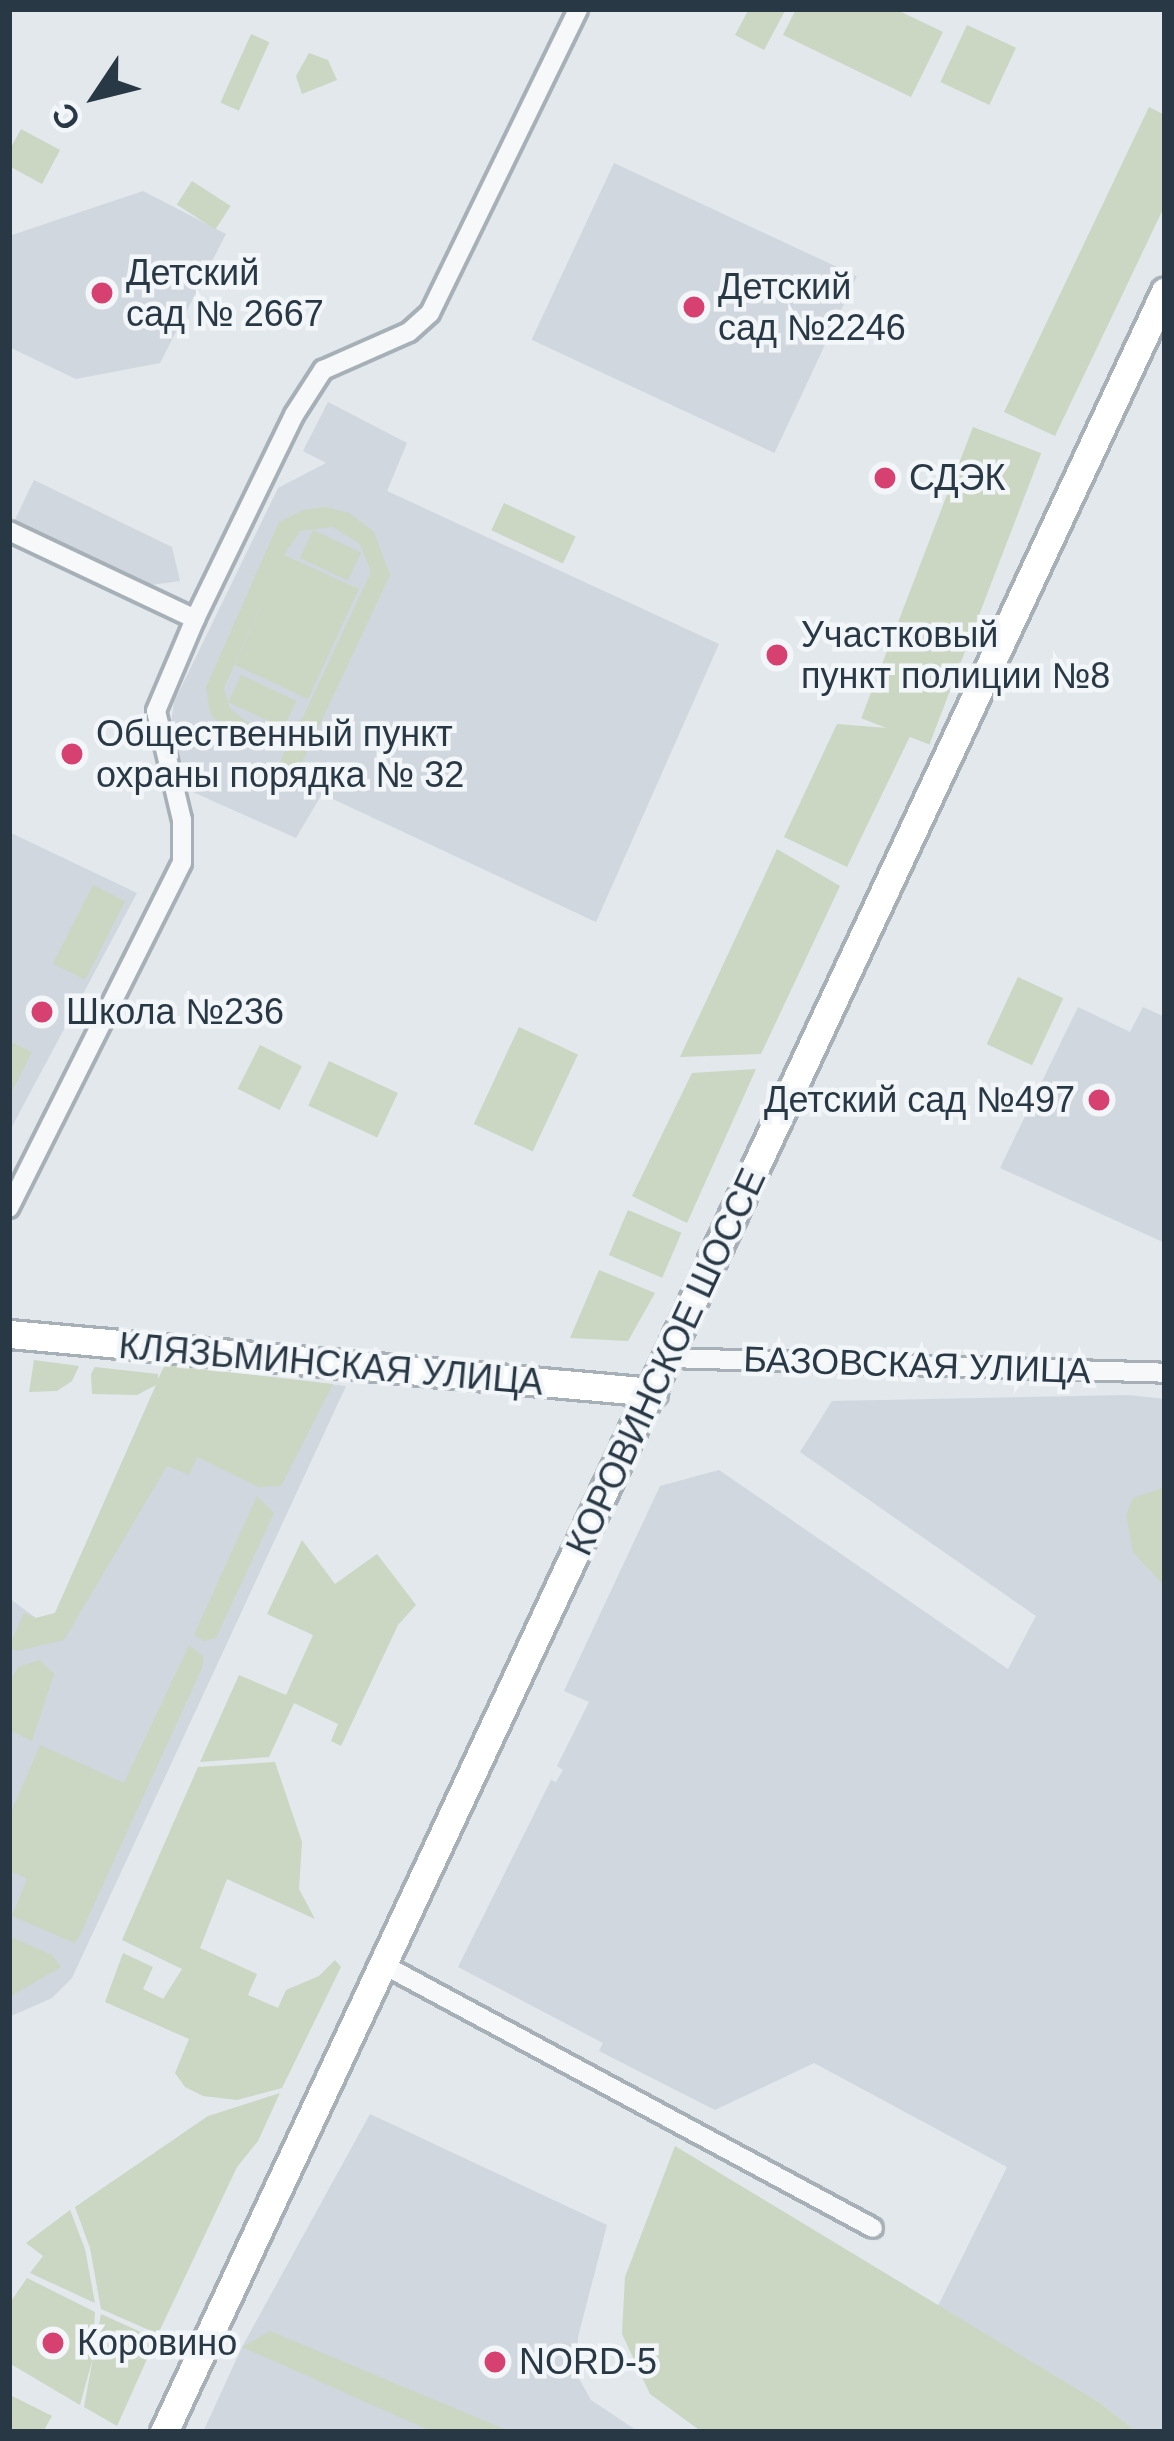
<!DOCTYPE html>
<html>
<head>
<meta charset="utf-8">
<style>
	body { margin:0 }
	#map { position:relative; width:1174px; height:2441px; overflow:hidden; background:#e2e8ec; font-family:Arial,sans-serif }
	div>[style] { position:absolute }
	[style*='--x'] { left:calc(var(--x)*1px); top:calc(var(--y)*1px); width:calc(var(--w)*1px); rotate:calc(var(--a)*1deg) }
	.built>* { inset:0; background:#d0d7de; transform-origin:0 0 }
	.green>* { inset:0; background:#cbd6c3; transform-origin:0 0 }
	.roads { filter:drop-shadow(3px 0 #a7b0b7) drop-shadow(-3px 0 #a7b0b7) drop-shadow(0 3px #a7b0b7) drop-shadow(0 -3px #a7b0b7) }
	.street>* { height:18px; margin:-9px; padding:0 9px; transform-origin:9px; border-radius:9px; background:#f6f8f9 }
	.secondary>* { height:27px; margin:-13.5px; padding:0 13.5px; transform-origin:13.5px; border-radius:13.5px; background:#fff }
	.dots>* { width:33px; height:33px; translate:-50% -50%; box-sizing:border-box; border:6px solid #f2f6f9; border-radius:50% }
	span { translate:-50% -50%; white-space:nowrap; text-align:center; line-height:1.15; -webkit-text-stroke:9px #f2f6f9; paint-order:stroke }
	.poi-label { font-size:36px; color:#293845 }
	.left { translate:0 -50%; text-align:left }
	.right { translate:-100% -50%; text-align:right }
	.street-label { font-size:36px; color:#293845 }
	.frame { position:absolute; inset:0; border:12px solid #293845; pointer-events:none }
	.north { position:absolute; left:36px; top:36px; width:120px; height:120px; -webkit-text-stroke:9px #f2f6f9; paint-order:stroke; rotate:235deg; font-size:33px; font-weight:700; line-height:48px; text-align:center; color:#293845 }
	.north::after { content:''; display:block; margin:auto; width:42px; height:54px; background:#293845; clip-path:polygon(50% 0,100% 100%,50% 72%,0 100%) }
</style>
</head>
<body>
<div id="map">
	<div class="built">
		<div style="left:614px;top:163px;width:268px;height:195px;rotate:25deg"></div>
		<div style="clip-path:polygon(143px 191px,226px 234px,160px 363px,76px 379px,9px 347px,12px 235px)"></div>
		<div style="clip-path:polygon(328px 402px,407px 443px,387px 491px,719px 644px,596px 922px,322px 794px,296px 838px,186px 789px,171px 723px,174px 702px,278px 488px,326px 463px,303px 451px)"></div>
		<div style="clip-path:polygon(34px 480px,172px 547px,180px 581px,144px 586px,13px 524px)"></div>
		<div style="clip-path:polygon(9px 832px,137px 893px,9px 1132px)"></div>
		<div style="clip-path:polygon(1078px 1007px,1130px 1032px,1143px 1007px,1165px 1017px,1165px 1243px,1000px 1168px)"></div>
		<div style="clip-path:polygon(165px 1365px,346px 1386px,72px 1978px,52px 1998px,9px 2017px,9px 1598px,36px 1618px,55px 1613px)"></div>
		<div style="clip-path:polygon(1128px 1395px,1165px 1399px,1165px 2432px,1137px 2432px,1100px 2403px,938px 2306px,1007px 2167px,814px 2063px,715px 2110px,599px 2051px,603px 2043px,458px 1967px,551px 1780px,556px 1782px,563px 1770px,557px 1766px,589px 1702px,564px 1691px,660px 1486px,719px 1470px,1008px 1669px,1036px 1616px,800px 1452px,832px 1401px)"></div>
		<div style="clip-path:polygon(370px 2114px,607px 2225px,578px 2337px,577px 2375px,591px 2400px,639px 2432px,203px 2432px,242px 2347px)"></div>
	</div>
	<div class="green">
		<div style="clip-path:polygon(749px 9px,786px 9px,764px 50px,735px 35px)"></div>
		<div style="clip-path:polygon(796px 9px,895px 9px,943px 32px,911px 97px,783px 35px)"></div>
		<div style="left:967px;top:25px;width:54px;height:63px;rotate:25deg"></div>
		<div style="left:251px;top:34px;width:20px;height:75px;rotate:24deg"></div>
		<div style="clip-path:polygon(309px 53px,328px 60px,337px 80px,302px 94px,296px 76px)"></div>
		<div style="clip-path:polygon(1149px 107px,1165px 115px,1165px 205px,1055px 436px,1004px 412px)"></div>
		<div style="clip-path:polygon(21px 129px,60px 150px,42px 184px,9px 166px,9px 151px)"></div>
		<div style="left:192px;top:181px;width:46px;height:28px;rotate:33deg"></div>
		<div style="left:973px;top:427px;width:73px;height:312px;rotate:21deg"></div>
		<div style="left:504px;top:503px;width:79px;height:30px;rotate:25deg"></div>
		<div style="clip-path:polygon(evenodd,326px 507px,349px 513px,374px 532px,390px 575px,288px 792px,270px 783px,286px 749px,249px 745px,225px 731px,210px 713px,206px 687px,279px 522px,303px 510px,326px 507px,333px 527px,360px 544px,371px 572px,302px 719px,278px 731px,255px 728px,230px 709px,224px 688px,279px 565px,235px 665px,308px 699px,359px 589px,284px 555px,300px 531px,333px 527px)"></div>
		<div style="left:313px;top:530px;width:53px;height:31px;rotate:25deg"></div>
		<div style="left:241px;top:675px;width:61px;height:30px;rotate:25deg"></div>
		<div style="clip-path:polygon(837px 724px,913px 730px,847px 867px,784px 837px)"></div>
		<div style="clip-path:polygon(777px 849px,840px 886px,761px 1054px,680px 1057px)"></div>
		<div style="left:93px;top:885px;width:36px;height:88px;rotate:27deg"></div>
		<div style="left:1018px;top:977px;width:50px;height:74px;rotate:25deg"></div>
		<div style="left:519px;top:1027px;width:65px;height:107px;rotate:25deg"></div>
		<div style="clip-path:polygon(9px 1041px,32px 1052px,9px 1097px)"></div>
		<div style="left:260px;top:1045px;width:47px;height:49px;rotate:27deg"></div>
		<div style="left:329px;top:1061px;width:76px;height:49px;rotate:25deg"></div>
		<div style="clip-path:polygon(756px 1069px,687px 1223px,632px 1196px,692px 1073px)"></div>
		<div style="left:628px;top:1210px;width:58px;height:49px;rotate:23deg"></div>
		<div style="clip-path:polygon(599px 1270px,655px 1293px,628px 1341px,570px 1338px)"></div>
		<div style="clip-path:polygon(34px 1360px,79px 1366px,72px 1381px,57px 1391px,29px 1392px)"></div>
		<div style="clip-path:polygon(165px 1365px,333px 1384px,281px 1486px,258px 1487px,197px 1457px,189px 1475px,167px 1466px,64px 1640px,17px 1651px,9px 1647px,24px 1613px,36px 1618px,55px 1613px,156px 1385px,137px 1395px,92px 1394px,91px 1374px,95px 1367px,158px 1374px,158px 1379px)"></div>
		<div style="clip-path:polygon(1165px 1487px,1165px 1587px,1133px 1552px,1126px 1515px,1133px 1498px)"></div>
		<div style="clip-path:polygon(257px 1496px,274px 1513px,216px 1638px,204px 1641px,194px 1635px)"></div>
		<div style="clip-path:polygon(302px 1540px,335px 1584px,377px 1554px,416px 1605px,398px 1625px,341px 1746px,331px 1741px,338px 1724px,294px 1703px,269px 1757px,200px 1762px,239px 1675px,286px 1695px,313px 1635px,267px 1614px)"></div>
		<div style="clip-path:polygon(189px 1645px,203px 1656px,202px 1668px,79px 1937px,74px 1943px,12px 1916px,27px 1879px,9px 1870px,9px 1817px,40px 1745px,124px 1783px)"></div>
		<div style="clip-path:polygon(40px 1660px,54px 1674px,32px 1741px,9px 1730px,9px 1684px,18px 1667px)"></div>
		<div style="clip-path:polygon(275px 1762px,302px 1842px,299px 1889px,315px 1919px,227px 1879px,200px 1948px,257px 1974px,248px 1995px,278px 2008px,286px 1990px,319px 1976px,335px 1960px,341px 1967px,282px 2088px,237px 2100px,203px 2096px,185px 2087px,175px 2073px,189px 2039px,105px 2002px,123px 1953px,153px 1967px,143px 1989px,163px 1999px,182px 1969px,122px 1940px,198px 1767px)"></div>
		<div style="clip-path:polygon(9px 1936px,52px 1955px,61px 1967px,9px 1997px)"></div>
		<div style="clip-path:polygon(280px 2093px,258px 2141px,237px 2167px,158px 2334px,101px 2309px,90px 2248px,75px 2207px,208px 2116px)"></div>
		<div style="clip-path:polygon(675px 2146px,1100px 2403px,1137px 2432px,702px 2432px,650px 2394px,622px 2334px,625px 2277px)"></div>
		<div style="clip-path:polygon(70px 2210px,85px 2249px,95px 2303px,30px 2273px,43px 2256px,26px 2243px)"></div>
		<div style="clip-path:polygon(27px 2278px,95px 2312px,92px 2361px,80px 2405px,9px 2363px,9px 2304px)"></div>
		<div style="clip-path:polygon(101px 2314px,156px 2339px,117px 2426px,84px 2407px)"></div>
		<div style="clip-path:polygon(270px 2331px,511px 2432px,433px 2432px,242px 2347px)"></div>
		<div style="clip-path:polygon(9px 2389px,10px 2395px,52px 2416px,43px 2432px,9px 2432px)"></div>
	</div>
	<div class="roads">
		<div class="street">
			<div style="--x:9;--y:531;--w:206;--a:25.3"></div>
			<div style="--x:9;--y:1208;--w:386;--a:-63.4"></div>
			<div style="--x:182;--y:863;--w:43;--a:-90"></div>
			<div style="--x:182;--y:820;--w:112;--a:-103.4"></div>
			<div style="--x:156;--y:711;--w:100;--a:-67"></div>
			<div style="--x:195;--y:619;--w:227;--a:-64.1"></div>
			<div style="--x:294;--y:415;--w:54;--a:-57.2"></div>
			<div style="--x:323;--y:370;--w:94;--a:-23.8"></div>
			<div style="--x:409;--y:332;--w:28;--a:-42"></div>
			<div style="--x:430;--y:313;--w:338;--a:-64"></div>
			<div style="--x:669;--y:1358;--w:496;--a:1.7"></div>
			<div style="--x:384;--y:1965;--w:555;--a:28.27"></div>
		</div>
		<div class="secondary">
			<div style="--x:9;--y:1334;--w:647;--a:5.15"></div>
			<div style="--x:164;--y:2432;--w:2363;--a:-64.94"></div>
		</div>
	</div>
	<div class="dots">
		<div style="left:102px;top:293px;background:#d74172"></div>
		<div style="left:694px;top:307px;background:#d74172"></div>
		<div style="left:885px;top:478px;background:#d74172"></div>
		<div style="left:777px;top:655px;background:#d74172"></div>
		<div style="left:72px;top:754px;background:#d74172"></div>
		<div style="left:42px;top:1012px;background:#d74172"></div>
		<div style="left:1099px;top:1100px;background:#d74172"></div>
		<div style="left:53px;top:2343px;background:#d74172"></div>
		<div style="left:495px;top:2362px;background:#d74172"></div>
	</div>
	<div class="poi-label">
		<span class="left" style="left:126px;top:293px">Детский<br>сад № 2667</span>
		<span class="left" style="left:718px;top:307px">Детский<br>сад №2246</span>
		<span class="left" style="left:909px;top:478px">СДЭК</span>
		<span class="left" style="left:801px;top:655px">Участковый<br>пункт полиции №8</span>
		<span class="left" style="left:96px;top:754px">Общественный пункт<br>охраны порядка № 32</span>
		<span class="left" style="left:66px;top:1012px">Школа №236</span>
		<span class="right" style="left:1075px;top:1100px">Детский сад №497</span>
		<span class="left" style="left:77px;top:2343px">Коровино</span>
		<span class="left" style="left:519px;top:2362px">NORD-5</span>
	</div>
	<div class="street-label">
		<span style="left:666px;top:1362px;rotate:-65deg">КОРОВИНСКОЕ ШОССЕ</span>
		<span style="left:331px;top:1364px;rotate:5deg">КЛЯЗЬМИНСКАЯ УЛИЦА</span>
		<span style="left:917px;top:1365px;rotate:2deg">БАЗОВСКАЯ УЛИЦА</span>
	</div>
	<div class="frame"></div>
	<div class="north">С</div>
</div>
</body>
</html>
